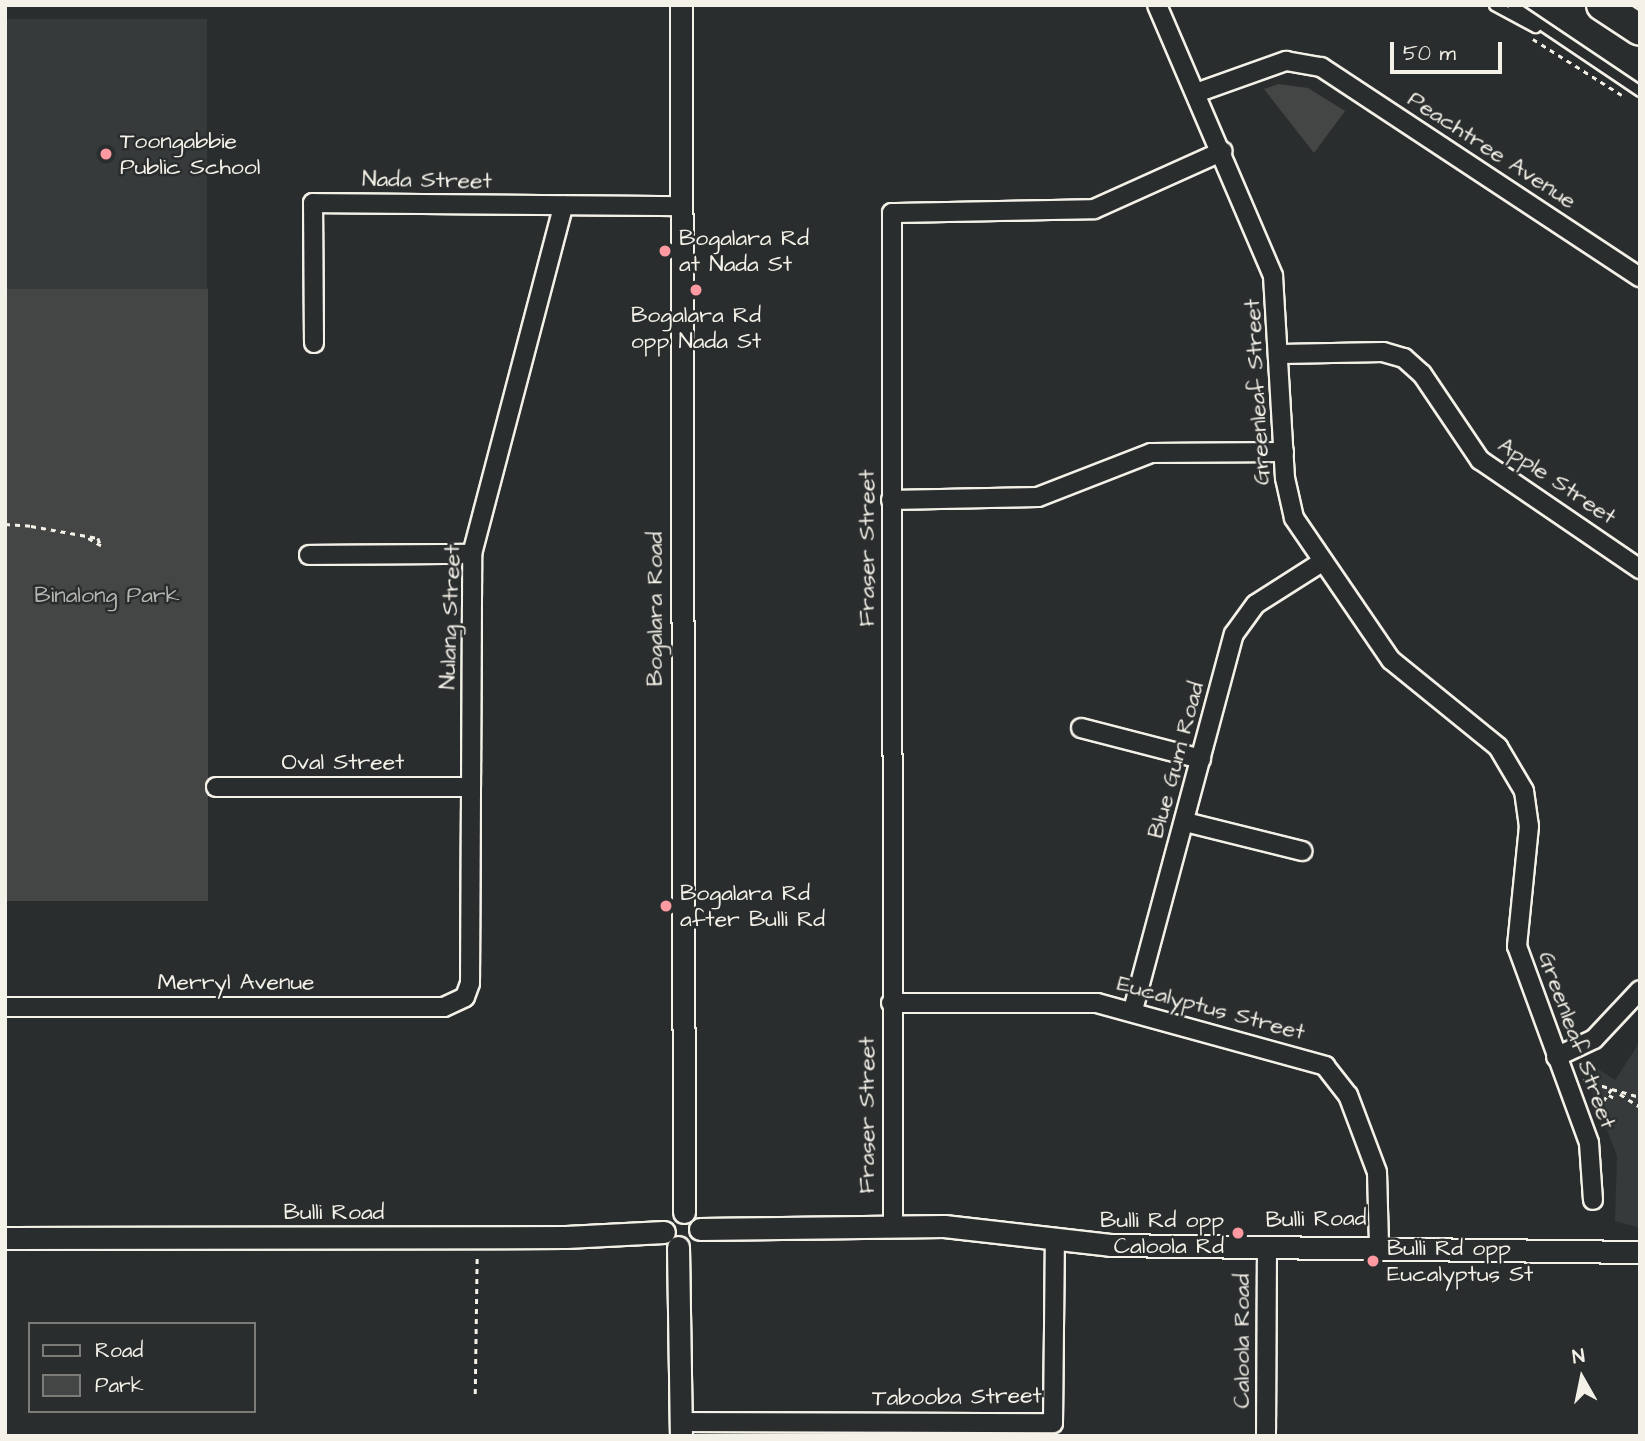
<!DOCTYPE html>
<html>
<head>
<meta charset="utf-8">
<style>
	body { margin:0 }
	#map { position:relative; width:1645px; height:1441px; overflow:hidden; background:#2a2d2e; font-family:"Architects Daughter",sans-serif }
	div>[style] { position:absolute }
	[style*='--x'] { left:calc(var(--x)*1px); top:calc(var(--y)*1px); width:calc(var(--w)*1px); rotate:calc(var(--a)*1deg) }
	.built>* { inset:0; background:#373a3a; transform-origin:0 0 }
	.green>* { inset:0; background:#444645; transform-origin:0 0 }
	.path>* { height:2.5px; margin-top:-1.25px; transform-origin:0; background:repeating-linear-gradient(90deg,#f4f1e8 0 5px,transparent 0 10px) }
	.roads { filter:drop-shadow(2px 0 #f4f1e8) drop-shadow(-2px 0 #f4f1e8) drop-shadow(0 2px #f4f1e8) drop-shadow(0 -2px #f4f1e8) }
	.service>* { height:9px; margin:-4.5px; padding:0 4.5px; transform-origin:4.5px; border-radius:4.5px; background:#2a2d2e }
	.minor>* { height:18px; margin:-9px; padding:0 9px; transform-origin:9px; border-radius:9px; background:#2a2d2e }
	.tertiary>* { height:21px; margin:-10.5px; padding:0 10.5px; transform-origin:10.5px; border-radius:10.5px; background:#2a2d2e }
	.trunk>* { height:30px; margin:-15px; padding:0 15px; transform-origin:15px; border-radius:15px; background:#2a2d2e }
	.dots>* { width:19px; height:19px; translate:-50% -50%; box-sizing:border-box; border:4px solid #2a2d2e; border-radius:50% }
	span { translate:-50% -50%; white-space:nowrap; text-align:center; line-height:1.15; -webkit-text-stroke:5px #2a2d2e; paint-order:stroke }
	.poi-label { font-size:23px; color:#f4f1e8 }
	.left { translate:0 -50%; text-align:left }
	.right { translate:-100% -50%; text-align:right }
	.street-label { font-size:23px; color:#f4f1e8 }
	.park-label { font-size:23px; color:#b6b5af }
	.frame { position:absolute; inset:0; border:7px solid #f4f1e8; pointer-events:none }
	.legend { position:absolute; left:28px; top:1322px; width:228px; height:91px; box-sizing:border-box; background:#2a2d2e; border:2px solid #7b7b78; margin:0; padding:9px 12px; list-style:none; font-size:21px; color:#f4f1e8 }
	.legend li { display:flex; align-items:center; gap:14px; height:35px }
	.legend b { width:35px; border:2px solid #7b7b78 }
	.north { position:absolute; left:1547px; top:1343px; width:70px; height:70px; -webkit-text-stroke:5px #2a2d2e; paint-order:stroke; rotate:351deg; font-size:19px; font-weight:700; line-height:28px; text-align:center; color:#f4f1e8 }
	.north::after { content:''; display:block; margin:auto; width:24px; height:32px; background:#f4f1e8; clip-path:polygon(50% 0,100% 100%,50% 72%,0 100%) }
	.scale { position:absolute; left:1390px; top:42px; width:112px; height:32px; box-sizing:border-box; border:4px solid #f4f1e8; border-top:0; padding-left:9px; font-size:21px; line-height:24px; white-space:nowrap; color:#f4f1e8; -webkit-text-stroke:5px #2a2d2e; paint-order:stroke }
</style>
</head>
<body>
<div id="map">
	<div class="built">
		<div style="left:5px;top:19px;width:202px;height:270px"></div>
		<div style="clip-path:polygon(1640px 1042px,1640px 1228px,1615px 1221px,1617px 1156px,1586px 1075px,1593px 1066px,1615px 1080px)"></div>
	</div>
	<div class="green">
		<div style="clip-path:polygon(1279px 84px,1308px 88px,1345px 111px,1314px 153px,1264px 89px)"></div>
		<div style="left:5px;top:289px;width:203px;height:612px"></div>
	</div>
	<div class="path">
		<div style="--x:1533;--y:39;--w:105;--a:32.2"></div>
		<div style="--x:5;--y:524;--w:26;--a:4"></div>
		<div style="--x:31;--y:526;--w:68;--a:10.2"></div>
		<div style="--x:98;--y:538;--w:9;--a:69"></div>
		<div style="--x:101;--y:546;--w:20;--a:-150"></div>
		<div style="--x:1583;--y:1080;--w:30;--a:17"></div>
		<div style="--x:1612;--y:1089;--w:29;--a:124"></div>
		<div style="--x:1612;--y:1089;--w:29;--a:16"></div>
		<div style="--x:1620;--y:1094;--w:24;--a:33"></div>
		<div style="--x:1609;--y:1095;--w:8;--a:30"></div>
		<div style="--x:475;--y:1394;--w:137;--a:-89.2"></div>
	</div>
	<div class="roads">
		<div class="service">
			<div style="--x:1494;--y:5;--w:47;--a:28.2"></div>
			<div style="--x:1512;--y:5;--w:154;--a:33.9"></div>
		</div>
		<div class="minor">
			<div style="--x:1157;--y:5;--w:295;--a:66.8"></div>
			<div style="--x:1273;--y:276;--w:202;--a:86.6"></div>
			<div style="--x:1285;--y:478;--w:41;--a:77.3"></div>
			<div style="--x:1294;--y:518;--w:172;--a:55.7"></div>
			<div style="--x:1391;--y:660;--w:138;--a:39.1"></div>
			<div style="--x:1498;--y:747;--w:51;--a:59.4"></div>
			<div style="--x:1524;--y:791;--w:35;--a:82"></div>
			<div style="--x:1529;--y:826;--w:121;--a:95.7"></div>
			<div style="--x:1517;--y:946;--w:210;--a:69.9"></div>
			<div style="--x:1589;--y:1143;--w:57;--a:86"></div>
			<div style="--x:1196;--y:93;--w:96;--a:-19.6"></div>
			<div style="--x:1286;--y:61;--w:36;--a:10"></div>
			<div style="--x:1321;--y:67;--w:382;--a:33.4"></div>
			<div style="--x:314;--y:343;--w:140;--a:-90.4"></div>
			<div style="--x:313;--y:203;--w:367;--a:0.5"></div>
			<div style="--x:1281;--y:354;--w:102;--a:-1.1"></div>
			<div style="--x:1383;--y:352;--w:22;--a:16"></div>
			<div style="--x:1404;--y:358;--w:24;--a:42"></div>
			<div style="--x:1422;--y:374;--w:104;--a:56"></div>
			<div style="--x:1480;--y:460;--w:194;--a:34.3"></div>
			<div style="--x:891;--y:500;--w:147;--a:-1.2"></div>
			<div style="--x:1038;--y:497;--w:121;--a:-21.3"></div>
			<div style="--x:1151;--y:453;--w:133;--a:-0.4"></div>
			<div style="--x:309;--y:555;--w:163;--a:-0.4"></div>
			<div style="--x:1081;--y:728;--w:124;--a:14.5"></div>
			<div style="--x:216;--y:787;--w:254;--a:0"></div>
			<div style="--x:1185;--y:822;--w:121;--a:13.9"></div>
			<div style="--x:891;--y:1003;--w:206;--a:0"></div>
			<div style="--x:1097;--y:1003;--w:237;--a:15.4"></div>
			<div style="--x:1325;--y:1066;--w:37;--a:52"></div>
			<div style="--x:1348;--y:1095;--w:82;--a:69.4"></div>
			<div style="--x:1377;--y:1172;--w:73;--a:88.4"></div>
			<div style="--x:5;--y:1007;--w:439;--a:0"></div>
			<div style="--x:444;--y:1007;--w:23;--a:-25"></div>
			<div style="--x:465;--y:997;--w:15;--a:-70"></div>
			<div style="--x:470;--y:983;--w:429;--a:-89.7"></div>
			<div style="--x:472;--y:554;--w:360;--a:-75.3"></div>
			<div style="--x:1133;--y:1010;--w:389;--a:-75"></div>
			<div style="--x:1234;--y:634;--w:37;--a:-54"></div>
			<div style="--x:1256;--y:604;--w:78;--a:-32.5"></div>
			<div style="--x:1556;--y:1057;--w:42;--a:-25.3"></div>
			<div style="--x:1594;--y:1039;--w:67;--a:-46.8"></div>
			<div style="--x:893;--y:1226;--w:1013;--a:-90.06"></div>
			<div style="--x:892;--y:213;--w:202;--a:-1.1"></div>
			<div style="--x:1094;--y:209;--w:141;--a:-24.2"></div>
			<div style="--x:681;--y:1422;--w:372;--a:0.2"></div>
			<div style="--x:1053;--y:1423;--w:183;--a:-89.4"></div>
			<div style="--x:1266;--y:1436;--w:190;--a:-89.7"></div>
		</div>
		<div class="tertiary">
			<div style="--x:681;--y:5;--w:1207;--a:89.86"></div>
			<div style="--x:700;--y:1229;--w:244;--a:-0.7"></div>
			<div style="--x:944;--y:1226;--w:167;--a:6.5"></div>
			<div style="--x:1110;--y:1245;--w:530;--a:0.76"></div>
			<div style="--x:5;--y:1238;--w:561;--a:-0.1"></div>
			<div style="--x:566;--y:1237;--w:98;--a:-2.9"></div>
			<div style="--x:678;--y:1247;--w:189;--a:89.1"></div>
		</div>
		<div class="trunk">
			<div style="--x:1602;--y:5;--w:45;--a:33.3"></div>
		</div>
	</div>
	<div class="dots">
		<div style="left:106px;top:154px;background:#ff9aa2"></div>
		<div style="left:665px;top:251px;background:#ff9aa2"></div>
		<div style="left:696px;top:290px;background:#ff9aa2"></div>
		<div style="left:666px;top:906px;background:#ff9aa2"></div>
		<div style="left:1238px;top:1233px;background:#ff9aa2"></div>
		<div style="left:1373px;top:1261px;background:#ff9aa2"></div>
	</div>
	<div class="poi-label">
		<span class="left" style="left:120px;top:154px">Toongabbie<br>Public School</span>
		<span class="left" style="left:679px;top:251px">Bogalara Rd<br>at Nada St</span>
		<span style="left:696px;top:328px">Bogalara Rd<br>opp Nada St</span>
		<span class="left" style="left:680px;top:906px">Bogalara Rd<br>after Bulli Rd</span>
		<span class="right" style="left:1224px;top:1233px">Bulli Rd opp<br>Caloola Rd</span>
		<span class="left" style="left:1387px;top:1261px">Bulli Rd opp<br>Eucalyptus St</span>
	</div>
	<div class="street-label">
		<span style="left:1492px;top:150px;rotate:33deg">Peachtree Avenue</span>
		<span style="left:427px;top:180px;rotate:1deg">Nada Street</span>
		<span style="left:1257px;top:392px;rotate:-93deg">Greenleaf Street</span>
		<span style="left:1557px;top:481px;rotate:34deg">Apple Street</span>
		<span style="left:867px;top:548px;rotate:-90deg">Fraser Street</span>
		<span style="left:655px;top:609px;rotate:-90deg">Bogalara Road</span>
		<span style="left:450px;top:617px;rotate:-88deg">Nulang Street</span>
		<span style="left:1176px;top:760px;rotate:-75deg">Blue Gum Road</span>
		<span style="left:343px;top:762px">Oval Street</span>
		<span style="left:236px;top:982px">Merryl Avenue</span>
		<span style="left:1211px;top:1008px;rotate:15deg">Eucalyptus Street</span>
		<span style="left:1577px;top:1040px;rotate:70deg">Greenleaf Street</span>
		<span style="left:867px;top:1115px;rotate:-90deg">Fraser Street</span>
		<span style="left:334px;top:1212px">Bulli Road</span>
		<span style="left:1316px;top:1219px;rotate:-1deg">Bulli Road</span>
		<span style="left:1242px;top:1341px;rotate:-90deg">Caloola Road</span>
		<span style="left:957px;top:1397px;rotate:-1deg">Tabooba Street</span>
	</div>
	<div class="park-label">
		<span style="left:107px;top:595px">Binalong Park</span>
	</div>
	<div class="frame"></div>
	<ul class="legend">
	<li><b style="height:9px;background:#2a2d2e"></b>Road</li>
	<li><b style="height:19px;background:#444645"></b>Park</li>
	</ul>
	<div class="north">N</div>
	<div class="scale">50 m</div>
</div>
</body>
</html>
